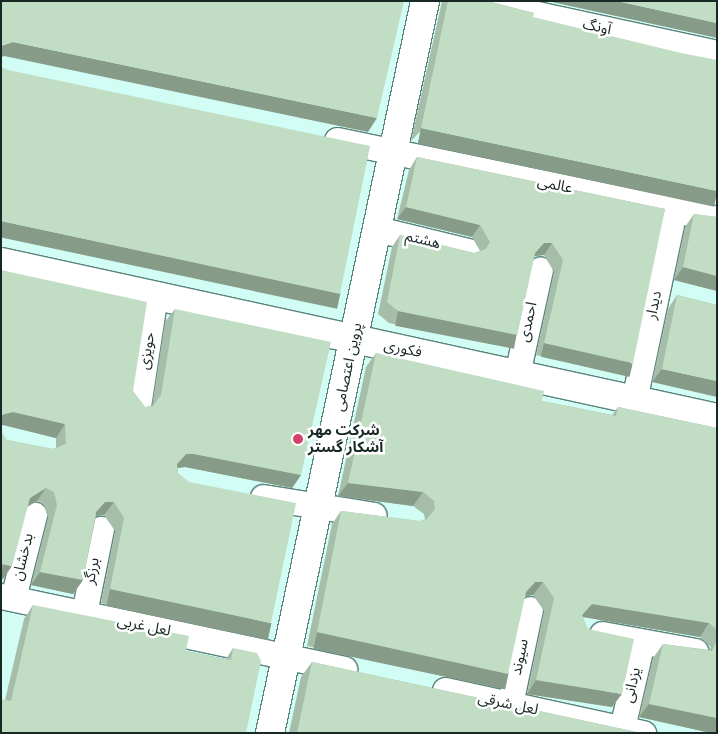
<!DOCTYPE html>
<html>
<head>
<meta charset="utf-8">
<style>
	body { margin:0 }
	#map { position:relative; width:718px; height:734px; overflow:hidden; background:#d1fdf5; font-family:"Roboto Condensed","Noto Sans Arabic",sans-serif }
	div>[style] { position:absolute }
	[style*='--x'] { left:calc(var(--x)*1px); top:calc(var(--y)*1px); width:calc(var(--w)*1px); rotate:calc(var(--a)*1deg) }
	.roads { filter:drop-shadow(1px 0 #5a827c) drop-shadow(-1px 0 #5a827c) drop-shadow(0 1px #5a827c) drop-shadow(0 -1px #5a827c) }
	.street>* { height:25px; margin:-12.5px; padding:0 12.5px; transform-origin:12.5px; border-radius:12.5px; background:#fff }
	.secondary>* { height:28px; margin:-14px; padding:0 14px; transform-origin:14px; border-radius:14px; background:#fff }
	.wall>* { inset:0; background:#a6bea9 }
	.shaded-wall>* { inset:0; background:#879b89; transform-origin:0 0 }
	.building>* { inset:0; background:#c1ddc4 }
	.dots>* { width:14px; height:14px; translate:-50% -50%; box-sizing:border-box; border:2px solid #fff; border-radius:50% }
	span { translate:-50% -50%; white-space:nowrap; text-align:center; line-height:1.15; -webkit-text-stroke:5px #fff; paint-order:stroke }
	.street-label { font-size:15px; color:#172825 }
	.poi-label { font-size:15px; color:#172825; font-weight:700 }
	.left { translate:0 -50%; text-align:left }
	.frame { position:absolute; inset:0; border:2px solid #172825; pointer-events:none }
</style>
</head>
<body>
<div id="map">
	<div class="roads">
		<div class="street">
			<div style="--x:477;--y:1;--w:246;--a:12.2"></div>
			<div style="--x:337;--y:140;--w:388;--a:11.7"></div>
			<div style="--x:377;--y:229;--w:94;--a:13.6"></div>
			<div style="--x:517;--y:374;--w:107;--a:-77.6"></div>
			<div style="--x:634;--y:400;--w:194;--a:-78.1"></div>
			<div style="--x:138;--y:406;--w:112;--a:-81.3"></div>
			<div style="--x:263;--y:497;--w:112;--a:9.2"></div>
			<div style="--x:1;--y:596;--w:351;--a:12"></div>
			<div style="--x:13;--y:598;--w:86;--a:-75.8"></div>
			<div style="--x:84;--y:613;--w:86;--a:-78.6"></div>
			<div style="--x:602;--y:634;--w:95;--a:10.4"></div>
			<div style="--x:445;--y:690;--w:203;--a:12.3"></div>
			<div style="--x:510;--y:704;--w:97;--a:-78.1"></div>
			<div style="--x:622;--y:728;--w:88;--a:-76.9"></div>
		</div>
		<div class="secondary">
			<div style="--x:1;--y:262;--w:733;--a:12.29"></div>
			<div style="--x:270;--y:733;--w:748;--a:-78.04"></div>
		</div>
	</div>
	<div class="wall">
		<div style="clip-path:polygon(442px 1px,487px 1px,534px 13px,411px 141px)"></div>
		<div style="clip-path:polygon(417px 157px,665px 209px,625px 375px,536px 355px,554px 272px,544px 255px,535px 256px,534px 257px,517px 335px,508px 347px,389px 323px,378px 314px,392px 247px,400px 235px,474px 253px,480px 251px,472px 237px,397px 219px,409px 170px)"></div>
		<div style="clip-path:polygon(694px 214px,717px 217px,717px 291px,674px 280px,685px 227px)"></div>
		<div style="clip-path:polygon(1px 270px,133px 391px,145px 407px,152px 406px,165px 322px,175px 309px,301px 475px,292px 488px,185px 467px,178px 468px,178px 473px,262px 636px,101px 603px,115px 531px,104px 515px,96px 516px,83px 580px,73px 594px,31px 585px,48px 518px,44px 505px,37px 501px,27px 507px,3px 579px,7px 440px,53px 449px,56px 448px,56px 438px,3px 425px)"></div>
		<div style="clip-path:polygon(677px 295px,717px 305px,652px 382px,668px 309px)"></div>
		<div style="clip-path:polygon(376px 353px,542px 401px,612px 415px,618px 407px,717px 428px,717px 733px,711px 733px,639px 717px,653px 658px,663px 644px,709px 650px,711px 647px,700px 637px,583px 617px,612px 707px,527px 694px,544px 611px,533px 595px,525px 596px,499px 688px,307px 646px,332px 524px,341px 511px,419px 521px,425px 520px,424px 514px,413px 506px,338px 496px,366px 367px)"></div>
		<div style="clip-path:polygon(33px 605px,186px 651px,226px 659px,233px 648px,246px 733px,1px 733px,5px 700px,24px 619px)"></div>
		<div style="clip-path:polygon(312px 662px,641px 733px,289px 733px,301px 677px)"></div>
	</div>
	<div class="shaded-wall">
		<div style="clip-path:polygon(547px 1px,617px 1px,717px 23px,717px 38px)"></div>
		<div style="clip-path:polygon(13px 42px,377px 118px,368px 132px,4px 56px,1px 57px,1px 46px)"></div>
		<div style="left:421px;top:128px;width:303px;height:16px;rotate:12deg"></div>
		<div style="clip-path:polygon(406px 207px,480px 225px,472px 237px,397px 219px)"></div>
		<div style="left:1px;top:221px;width:347px;height:16px;rotate:12deg"></div>
		<div style="clip-path:polygon(544px 243px,552px 243px,544px 255px,535px 256px,526px 265px,535px 253px)"></div>
		<div style="clip-path:polygon(683px 267px,717px 276px,717px 291px,674px 280px)"></div>
		<div style="left:398px;top:311px;width:121px;height:15px;rotate:11deg"></div>
		<div style="left:544px;top:343px;width:91px;height:14px;rotate:13deg"></div>
		<div style="clip-path:polygon(662px 369px,717px 381px,717px 397px,652px 382px)"></div>
		<div style="clip-path:polygon(13px 412px,65px 424px,56px 438px,3px 425px,1px 426px,1px 415px)"></div>
		<div style="clip-path:polygon(186px 454px,194px 454px,301px 475px,292px 488px,185px 467px,177px 468px,177px 464px)"></div>
		<div style="clip-path:polygon(348px 483px,423px 492px,413px 506px,338px 496px)"></div>
		<div style="clip-path:polygon(46px 488px,37px 501px,20px 511px,30px 498px)"></div>
		<div style="clip-path:polygon(105px 502px,114px 502px,104px 515px,96px 516px,96px 512px)"></div>
		<div style="clip-path:polygon(1px 564px,12px 566px,3px 579px,1px 579px)"></div>
		<div style="clip-path:polygon(40px 572px,83px 580px,73px 594px,31px 585px)"></div>
		<div style="clip-path:polygon(535px 582px,543px 582px,533px 595px,525px 596px,526px 592px)"></div>
		<div style="left:110px;top:589px;width:165px;height:17px;rotate:12deg"></div>
		<div style="clip-path:polygon(592px 604px,709px 623px,700px 637px,583px 617px,582px 615px)"></div>
		<div style="left:317px;top:632px;width:196px;height:17px;rotate:12deg"></div>
		<div style="clip-path:polygon(536px 680px,622px 694px,612px 707px,527px 694px)"></div>
		<div style="clip-path:polygon(649px 704px,717px 718px,717px 733px,711px 733px,639px 717px)"></div>
	</div>
	<div class="building">
		<div style="clip-path:polygon(1px 1px,404px 1px,377px 118px,13px 42px,1px 46px)"></div>
		<div style="clip-path:polygon(448px 1px,487px 1px,534px 13px,533px 17px,681px 53px,717px 60px,717px 191px,421px 128px)"></div>
		<div style="clip-path:polygon(617px 1px,717px 1px,717px 23px)"></div>
		<div style="clip-path:polygon(1px 67px,8px 70px,370px 146px,340px 294px,1px 221px)"></div>
		<div style="clip-path:polygon(417px 157px,665px 209px,633px 363px,544px 343px,563px 260px,552px 243px,544px 243px,535px 253px,517px 335px,398px 311px,387px 302px,400px 235px,474px 253px,486px 249px,490px 242px,480px 225px,406px 207px)"></div>
		<div style="clip-path:polygon(694px 214px,717px 217px,717px 276px,683px 267px)"></div>
		<div style="clip-path:polygon(1px 270px,147px 302px,133px 391px,145px 407px,153px 406px,161px 395px,175px 309px,331px 342px,301px 475px,194px 454px,186px 454px,177px 464px,178px 473px,189px 482px,296px 503px,271px 623px,110px 589px,124px 518px,114px 502px,105px 502px,96px 512px,83px 580px,40px 572px,57px 505px,54px 492px,46px 488px,30px 498px,12px 566px,1px 564px,1px 431px,7px 440px,53px 449px,66px 444px,65px 424px,13px 412px,1px 415px)"></div>
		<div style="clip-path:polygon(677px 295px,717px 305px,717px 381px,662px 369px)"></div>
		<div style="clip-path:polygon(376px 353px,544px 391px,542px 401px,616px 416px,618px 407px,717px 428px,717px 630px,709px 623px,592px 604px,582px 615px,588px 629px,634px 639px,622px 694px,536px 680px,554px 598px,543px 582px,535px 582px,526px 592px,508px 674px,317px 632px,341px 511px,419px 521px,426px 520px,435px 509px,434px 501px,423px 492px,348px 483px)"></div>
		<div style="clip-path:polygon(33px 605px,189px 636px,186px 651px,219px 658px,231px 660px,233px 648px,257px 653px,261px 661px,246px 733px,1px 733px,1px 699px,11px 701px)"></div>
		<div style="clip-path:polygon(717px 640px,717px 718px,649px 704px,663px 644px,712px 651px)"></div>
		<div style="clip-path:polygon(312px 662px,641px 733px,297px 733px)"></div>
	</div>
	<div class="dots">
		<div style="left:298px;top:439px;background:#d2436a"></div>
	</div>
	<div class="street-label">
		<span style="left:597px;top:27px;rotate:12deg">آونگ</span>
		<span style="left:555px;top:185px;rotate:12deg">عالمی</span>
		<span style="left:423px;top:240px;rotate:14deg">هشتم</span>
		<span style="left:654px;top:305px;rotate:-78deg">دیدار</span>
		<span style="left:528px;top:322px;rotate:-78deg">احمدی</span>
		<span style="left:403px;top:349px;rotate:12deg">فکوری</span>
		<span style="left:147px;top:351px;rotate:-81deg">حویزی</span>
		<span style="left:348px;top:367px;rotate:-78deg">پروین اعتصامی</span>
		<span style="left:23px;top:557px;rotate:-76deg">بدخشان</span>
		<span style="left:92px;top:571px;rotate:-79deg">برزگر</span>
		<span style="left:144px;top:626px;rotate:12deg">لعل غربی</span>
		<span style="left:520px;top:657px;rotate:-78deg">سیوند</span>
		<span style="left:632px;top:685px;rotate:-77deg">یزدانی</span>
		<span style="left:508px;top:704px;rotate:12deg">لعل شرقی</span>
	</div>
	<div class="poi-label">
		<span class="left" style="left:308px;top:439px">شرکت مهر<br>آشکار گستر</span>
	</div>
	<div class="frame"></div>
</div>
</body>
</html>
